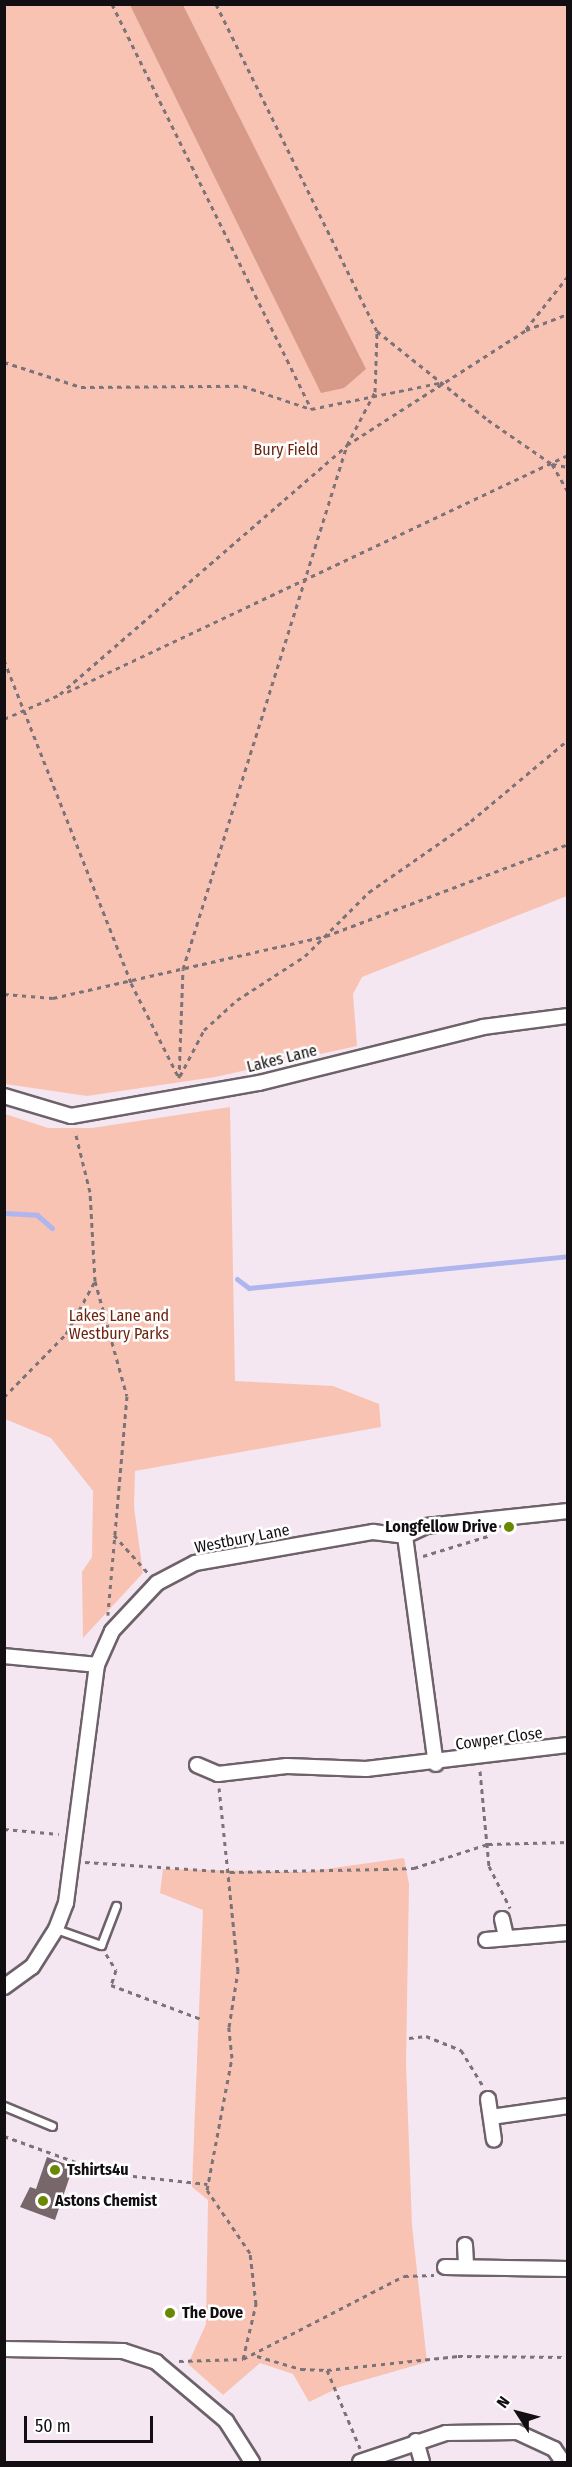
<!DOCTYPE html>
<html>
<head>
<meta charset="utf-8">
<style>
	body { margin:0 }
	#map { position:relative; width:572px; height:2467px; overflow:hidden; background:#f5e7f1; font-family:"Fira Sans Condensed",sans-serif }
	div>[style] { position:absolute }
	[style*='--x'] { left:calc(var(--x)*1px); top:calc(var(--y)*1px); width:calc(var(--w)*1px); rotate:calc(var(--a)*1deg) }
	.green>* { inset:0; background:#f8c3b3 }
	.forest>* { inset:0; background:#d89a88 }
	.stream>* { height:5px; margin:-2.5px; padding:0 2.5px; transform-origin:2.5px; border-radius:2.5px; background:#afb5ed }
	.building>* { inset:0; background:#77676a }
	.path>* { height:3px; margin-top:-1.5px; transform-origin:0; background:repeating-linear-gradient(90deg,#7c7379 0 4.5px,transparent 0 9px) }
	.roads { filter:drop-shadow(2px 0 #6e626a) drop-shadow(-2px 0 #6e626a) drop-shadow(0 2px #6e626a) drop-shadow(0 -2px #6e626a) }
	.lane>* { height:7px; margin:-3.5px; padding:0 3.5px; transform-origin:3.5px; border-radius:3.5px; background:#fff }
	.street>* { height:14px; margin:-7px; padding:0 7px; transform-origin:7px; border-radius:7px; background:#fff }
	.dots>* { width:16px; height:16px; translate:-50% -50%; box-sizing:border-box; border:3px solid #fff; border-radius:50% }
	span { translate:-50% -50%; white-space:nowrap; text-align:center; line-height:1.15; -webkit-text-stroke:5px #fff; paint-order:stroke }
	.park-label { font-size:16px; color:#6d240f }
	.street-label { font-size:16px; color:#130e11 }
	.poi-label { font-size:16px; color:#130e11; font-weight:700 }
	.right { translate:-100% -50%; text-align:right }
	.left { translate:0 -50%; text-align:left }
	.frame { position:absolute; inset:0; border:6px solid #130e11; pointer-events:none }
	.north { position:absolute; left:488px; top:2383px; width:60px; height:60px; -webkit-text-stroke:4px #fff; paint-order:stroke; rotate:306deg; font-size:16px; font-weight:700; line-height:24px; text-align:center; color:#130e11 }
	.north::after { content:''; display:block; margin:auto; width:21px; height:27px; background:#130e11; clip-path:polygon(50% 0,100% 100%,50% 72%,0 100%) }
	.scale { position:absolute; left:24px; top:2416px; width:129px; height:27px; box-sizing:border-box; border:3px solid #130e11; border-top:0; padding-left:8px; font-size:18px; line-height:21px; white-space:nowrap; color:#130e11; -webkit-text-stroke:4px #fff; paint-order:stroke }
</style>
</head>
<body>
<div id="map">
	<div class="green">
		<div style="clip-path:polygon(5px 5px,567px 5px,567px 896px,362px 977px,353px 994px,357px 1046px,215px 1077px,87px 1096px,5px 1084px)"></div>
		<div style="clip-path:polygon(230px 1107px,235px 1381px,333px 1386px,379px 1404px,381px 1427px,135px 1471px,134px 1507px,143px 1573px,83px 1638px,82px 1572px,92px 1557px,93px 1491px,51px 1438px,5px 1419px,5px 1114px,48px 1128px,92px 1128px)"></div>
		<div style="clip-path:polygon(404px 1858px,409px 1884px,406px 2064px,412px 2225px,427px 2362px,340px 2387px,309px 2402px,293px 2374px,260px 2363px,223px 2395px,188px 2364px,206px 2324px,208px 2200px,192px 2187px,203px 1910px,160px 1893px,163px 1869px,305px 1872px)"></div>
	</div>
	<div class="forest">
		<div style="clip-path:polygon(130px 5px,183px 5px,366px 369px,344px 388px,321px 393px)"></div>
	</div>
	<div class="stream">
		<div style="--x:4;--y:1213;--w:33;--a:3"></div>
		<div style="--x:37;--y:1215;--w:20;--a:41"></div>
		<div style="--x:237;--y:1279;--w:15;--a:37"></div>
		<div style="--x:249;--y:1288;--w:321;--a:-5.7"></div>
	</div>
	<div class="building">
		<div style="clip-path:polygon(47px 2157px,73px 2167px,55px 2220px,20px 2207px,30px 2187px,36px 2189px)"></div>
	</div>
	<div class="path">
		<div style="--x:112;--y:4;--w:451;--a:63.8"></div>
		<div style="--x:216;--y:4;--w:364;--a:63.8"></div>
		<div style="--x:377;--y:331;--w:142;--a:38.7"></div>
		<div style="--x:488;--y:420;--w:78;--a:34.5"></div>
		<div style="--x:552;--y:464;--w:16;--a:11"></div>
		<div style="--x:526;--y:329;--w:68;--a:-51.6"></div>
		<div style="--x:4;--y:362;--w:81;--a:18"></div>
		<div style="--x:81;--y:387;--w:162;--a:-0.4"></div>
		<div style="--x:243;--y:386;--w:72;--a:18.7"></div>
		<div style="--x:311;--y:409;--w:131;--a:-11.5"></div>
		<div style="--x:552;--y:464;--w:32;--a:60"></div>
		<div style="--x:4;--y:660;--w:347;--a:68.5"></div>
		<div style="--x:131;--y:983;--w:104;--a:63.2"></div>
		<div style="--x:67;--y:692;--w:554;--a:-25.32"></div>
		<div style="--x:60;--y:694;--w:380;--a:-40.9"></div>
		<div style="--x:347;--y:445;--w:213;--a:-32.7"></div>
		<div style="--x:526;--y:330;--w:45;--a:-20.9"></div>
		<div style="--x:4;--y:719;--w:62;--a:-23.7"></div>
		<div style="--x:4;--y:994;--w:49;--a:4.7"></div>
		<div style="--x:53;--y:998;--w:280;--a:-12.8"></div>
		<div style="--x:326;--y:936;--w:259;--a:-20.8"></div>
		<div style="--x:180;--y:1076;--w:52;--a:-62.4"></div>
		<div style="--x:204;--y:1030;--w:45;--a:-42.3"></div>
		<div style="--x:237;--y:1000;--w:81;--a:-32.9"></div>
		<div style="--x:305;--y:956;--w:91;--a:-45"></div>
		<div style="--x:369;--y:892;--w:124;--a:-34.8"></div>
		<div style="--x:471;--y:821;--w:126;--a:-39.9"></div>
		<div style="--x:179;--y:1078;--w:109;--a:-87.9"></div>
		<div style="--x:183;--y:969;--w:549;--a:-72.62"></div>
		<div style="--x:347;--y:445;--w:60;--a:-62.2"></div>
		<div style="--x:375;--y:392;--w:61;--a:-88.1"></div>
		<div style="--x:95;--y:1281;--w:119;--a:74.5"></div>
		<div style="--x:127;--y:1396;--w:220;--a:95"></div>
		<div style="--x:4;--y:1397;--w:88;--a:-45.5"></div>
		<div style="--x:66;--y:1334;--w:60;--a:-61.3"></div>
		<div style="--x:95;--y:1281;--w:89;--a:-93.2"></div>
		<div style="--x:90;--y:1192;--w:63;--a:-103.8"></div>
		<div style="--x:114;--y:1535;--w:51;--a:48.2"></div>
		<div style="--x:423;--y:1556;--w:68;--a:-17.1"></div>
		<div style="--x:480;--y:1771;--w:95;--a:84.6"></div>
		<div style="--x:489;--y:1866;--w:47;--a:63.4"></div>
		<div style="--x:4;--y:1829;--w:55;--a:5.2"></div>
		<div style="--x:85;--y:1862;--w:145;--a:3.9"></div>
		<div style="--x:230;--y:1872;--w:154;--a:-1.1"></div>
		<div style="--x:384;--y:1869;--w:30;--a:-2"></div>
		<div style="--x:414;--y:1868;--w:78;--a:-18"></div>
		<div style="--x:488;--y:1844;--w:80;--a:-1.4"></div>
		<div style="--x:106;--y:1954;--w:19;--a:58"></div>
		<div style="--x:116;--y:1970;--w:16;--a:108"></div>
		<div style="--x:111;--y:1985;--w:96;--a:20.7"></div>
		<div style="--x:409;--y:2038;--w:17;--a:-7"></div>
		<div style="--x:426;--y:2036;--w:38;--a:22"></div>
		<div style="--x:461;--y:2050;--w:42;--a:58.6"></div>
		<div style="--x:4;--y:2136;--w:109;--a:19.9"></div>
		<div style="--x:106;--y:2173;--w:102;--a:6.2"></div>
		<div style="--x:257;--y:2356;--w:46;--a:16.5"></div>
		<div style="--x:301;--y:2369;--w:26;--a:2"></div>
		<div style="--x:327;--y:2370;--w:132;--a:-6.1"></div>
		<div style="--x:458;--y:2356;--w:110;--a:0.5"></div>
		<div style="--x:243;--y:2359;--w:181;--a:-27.3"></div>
		<div style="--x:404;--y:2276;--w:30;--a:-2"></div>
		<div style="--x:179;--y:2361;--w:64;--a:-1.8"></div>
		<div style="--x:243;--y:2359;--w:57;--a:-76.7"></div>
		<div style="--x:256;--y:2304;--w:51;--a:-96.7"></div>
		<div style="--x:250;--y:2253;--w:76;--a:-124.3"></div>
		<div style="--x:207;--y:2190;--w:134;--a:-79.3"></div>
		<div style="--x:232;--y:2058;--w:31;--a:-96"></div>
		<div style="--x:229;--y:2027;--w:57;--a:-80.9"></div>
		<div style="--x:238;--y:1971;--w:184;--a:-95.9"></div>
		<div style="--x:327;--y:2370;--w:85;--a:67.1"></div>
	</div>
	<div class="roads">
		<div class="lane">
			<div style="--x:56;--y:1929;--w:48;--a:19.6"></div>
			<div style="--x:101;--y:1945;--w:42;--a:-69"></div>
			<div style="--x:4;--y:2106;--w:52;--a:22.6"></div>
		</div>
		<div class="street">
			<div style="--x:4;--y:1096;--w:70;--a:16.6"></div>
			<div style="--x:71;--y:1116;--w:191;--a:-10"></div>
			<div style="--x:259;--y:1083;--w:231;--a:-14"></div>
			<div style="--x:483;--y:1027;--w:86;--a:-7.4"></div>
			<div style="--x:405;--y:1536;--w:230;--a:82.3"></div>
			<div style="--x:4;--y:1656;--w:93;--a:5.5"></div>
			<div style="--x:197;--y:1765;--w:23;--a:23"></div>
			<div style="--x:218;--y:1774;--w:69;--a:-6.6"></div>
			<div style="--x:287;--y:1766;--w:79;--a:2.2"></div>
			<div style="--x:366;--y:1769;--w:203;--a:-6.8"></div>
			<div style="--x:502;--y:1919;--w:17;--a:77"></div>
			<div style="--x:486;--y:1940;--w:82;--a:-4.9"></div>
			<div style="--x:4;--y:1987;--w:34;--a:-36"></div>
			<div style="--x:32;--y:1967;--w:45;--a:-57.7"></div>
			<div style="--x:56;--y:1929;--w:28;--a:-69"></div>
			<div style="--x:66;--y:1903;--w:240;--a:-82.6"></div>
			<div style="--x:97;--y:1665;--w:37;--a:-66"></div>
			<div style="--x:112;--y:1631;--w:66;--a:-46.8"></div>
			<div style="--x:157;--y:1583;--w:43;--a:-27.8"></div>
			<div style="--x:195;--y:1563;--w:181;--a:-9.9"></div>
			<div style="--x:373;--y:1532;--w:32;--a:7"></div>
			<div style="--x:405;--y:1536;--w:23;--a:-25"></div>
			<div style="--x:426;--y:1526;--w:143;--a:-6"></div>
			<div style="--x:488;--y:2099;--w:41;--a:81.7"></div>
			<div style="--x:491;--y:2117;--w:78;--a:-8.1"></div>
			<div style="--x:465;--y:2245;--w:20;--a:87"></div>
			<div style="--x:445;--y:2267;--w:123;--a:0.9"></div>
			<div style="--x:4;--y:2349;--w:119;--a:1"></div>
			<div style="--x:123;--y:2351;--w:35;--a:18"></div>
			<div style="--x:156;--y:2362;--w:92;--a:40.1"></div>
			<div style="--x:226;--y:2421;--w:49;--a:57.6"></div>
			<div style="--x:416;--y:2441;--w:22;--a:74"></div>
			<div style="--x:360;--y:2462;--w:91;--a:-18.6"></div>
			<div style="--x:446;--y:2433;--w:71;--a:-0.8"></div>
			<div style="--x:517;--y:2432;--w:41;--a:24.7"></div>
			<div style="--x:554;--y:2449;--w:16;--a:55"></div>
		</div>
	</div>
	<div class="dots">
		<div style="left:509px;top:1527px;background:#6a8801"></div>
		<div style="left:55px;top:2170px;background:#6a8801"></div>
		<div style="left:43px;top:2201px;background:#6a8801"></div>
		<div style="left:170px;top:2313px;background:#6a8801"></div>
	</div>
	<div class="park-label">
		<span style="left:286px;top:450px">Bury Field</span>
		<span style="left:119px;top:1325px">Lakes Lane and<br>Westbury Parks</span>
	</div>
	<div class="street-label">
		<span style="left:282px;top:1059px;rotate:-14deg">Lakes Lane</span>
		<span style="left:242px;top:1539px;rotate:-11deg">Westbury Lane</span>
		<span style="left:499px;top:1739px;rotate:-8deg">Cowper Close</span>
	</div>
	<div class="poi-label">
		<span class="right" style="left:497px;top:1527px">Longfellow Drive</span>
		<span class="left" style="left:67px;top:2170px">Tshirts4u</span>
		<span class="left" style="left:55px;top:2201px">Astons Chemist</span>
		<span class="left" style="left:182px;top:2313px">The Dove</span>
	</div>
	<div class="frame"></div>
	<div class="north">N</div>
	<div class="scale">50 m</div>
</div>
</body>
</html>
